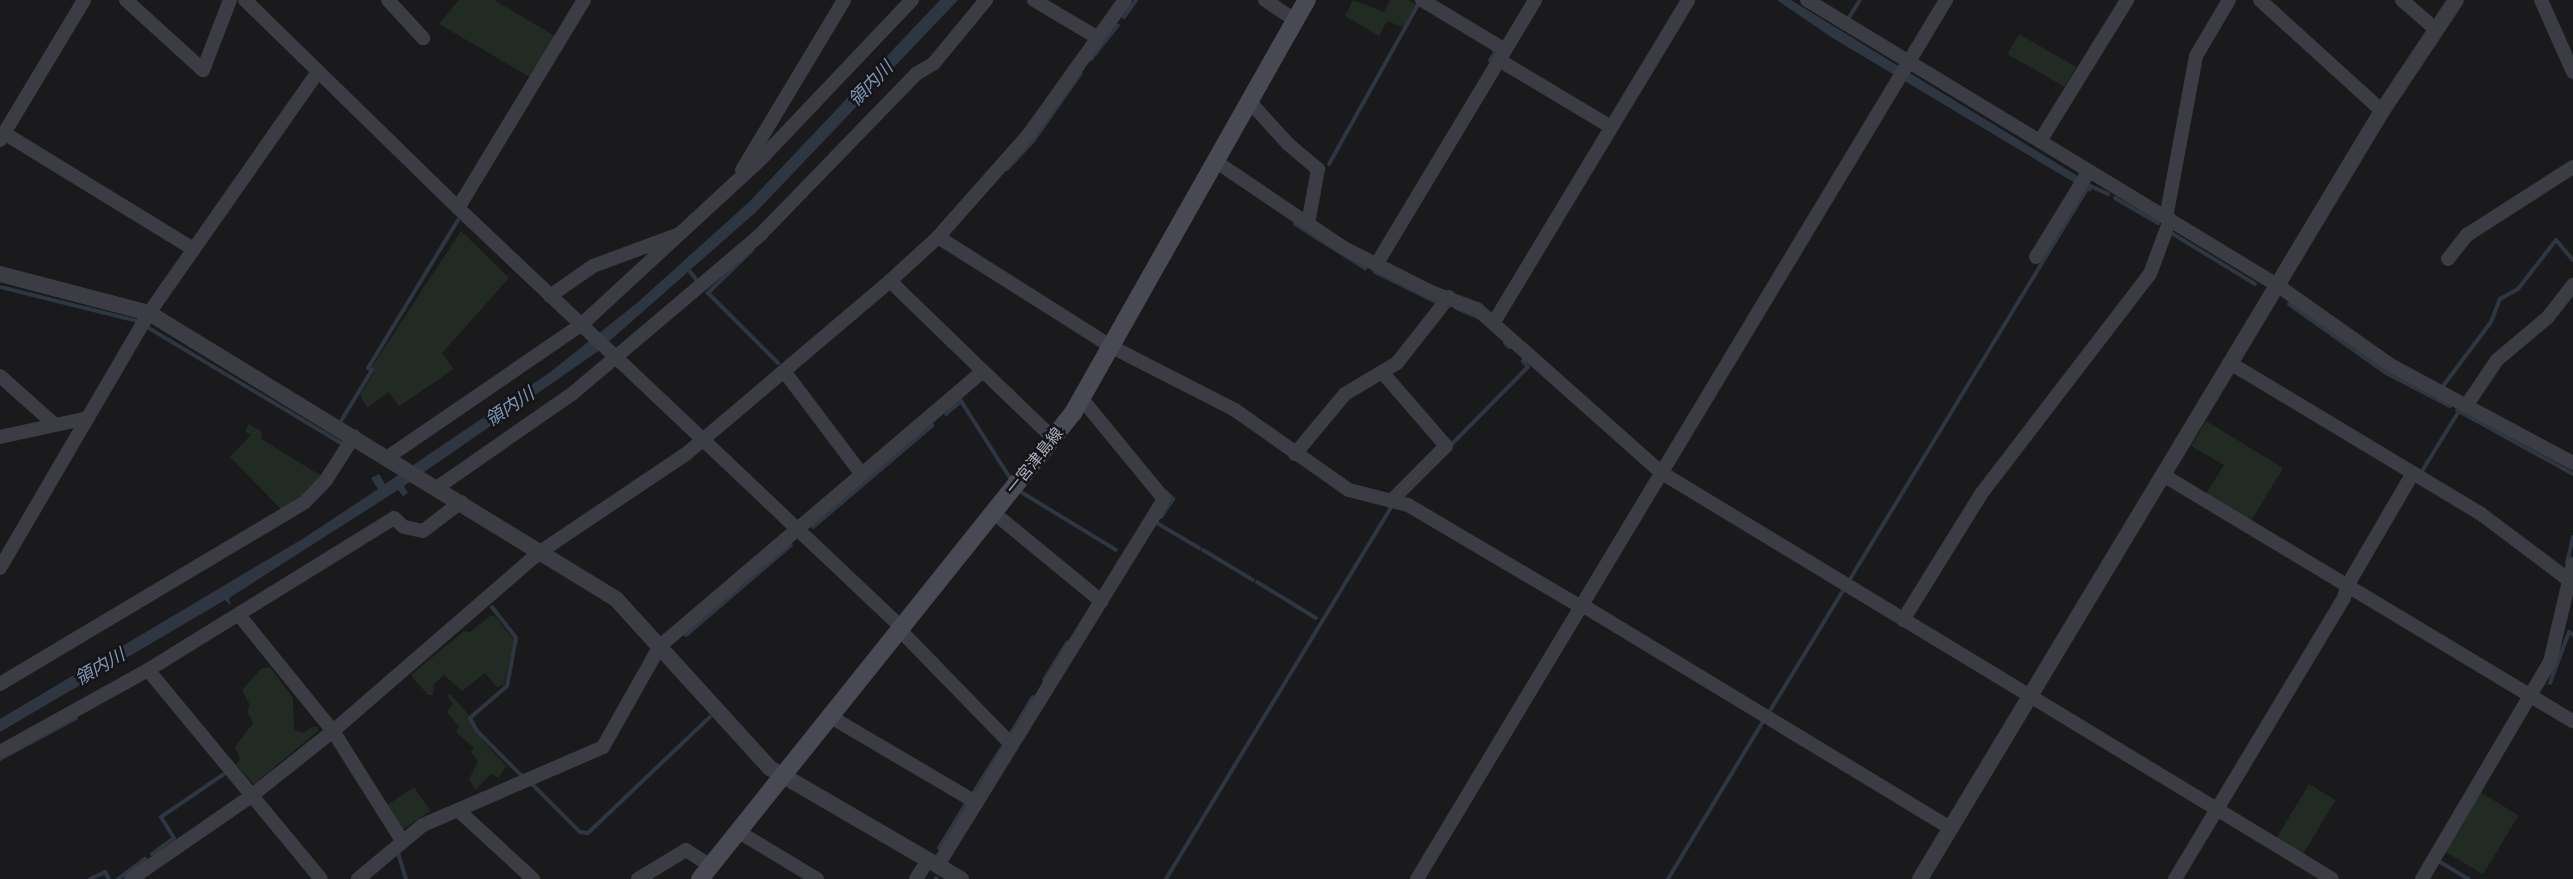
<!DOCTYPE html>
<html>
<head>
<meta charset="utf-8">
<style>
	body { margin:0 }
	#map { position:relative; width:2573px; height:879px; overflow:hidden; background:#1a1a1c; font-family:Arial,"Noto Sans JP",sans-serif }
	div>[style] { position:absolute }
	[style*='--x'] { left:calc(var(--x)*1px); top:calc(var(--y)*1px); width:calc(var(--w)*1px); rotate:calc(var(--a)*1deg) }
	.green>* { inset:0; background:#212b24; transform-origin:0 0 }
	.water>* { inset:0; background:#2e3642 }
	.stream>* { height:4px; margin:-2px; padding:0 2px; transform-origin:2px; border-radius:2px; background:#2e3642 }
	.minor>* { height:14px; margin:-7px; padding:0 7px; transform-origin:7px; border-radius:7px; background:#3c3d44 }
	.tertiary>* { height:16px; margin:-8px; padding:0 8px; transform-origin:8px; border-radius:8px; background:#3c3d44 }
	.secondary>* { height:18px; margin:-9px; padding:0 9px; transform-origin:9px; border-radius:9px; background:#484952 }
	span { translate:-50% -50%; white-space:nowrap; text-align:center; line-height:1.15; -webkit-text-stroke:5px #151518; paint-order:stroke }
	.street-label { font-size:16px; color:#abaebd }
	.water-label { font-size:18px; color:#8097ba; font-style:italic }
</style>
</head>
<body>
<div id="map">
	<div class="green">
		<div style="clip-path:polygon(459px 0,494px 0,558px 38px,533px 79px,439px 24px)"></div>
		<div style="clip-path:polygon(1353px 0,1384px 12px,1390px 0,1408px 0,1417px 5px,1405px 28px,1387px 21px,1379px 36px,1345px 16px)"></div>
		<div style="left:2019px;top:34px;width:66px;height:23px;rotate:30deg"></div>
		<div style="clip-path:polygon(461px 231px,509px 278px,442px 353px,454px 369px,399px 406px,389px 392px,367px 408px,360px 395px,375px 371px,371px 368px)"></div>
		<div style="clip-path:polygon(2206px 421px,2283px 468px,2251px 521px,2206px 494px,2224px 465px,2191px 446px)"></div>
		<div style="clip-path:polygon(249px 424px,262px 432px,261px 439px,323px 477px,304px 497px,281px 509px,230px 457px,251px 435px,245px 431px)"></div>
		<div style="clip-path:polygon(490px 616px,495px 616px,514px 640px,504px 685px,497px 687px,485px 673px,462px 691px,444px 675px,434px 684px,433px 695px,428px 695px,411px 675px,464px 631px,470px 632px)"></div>
		<div style="clip-path:polygon(270px 667px,293px 698px,294px 729px,302px 733px,315px 726px,319px 730px,254px 784px,236px 765px,240px 759px,235px 747px,253px 723px,247px 711px,250px 705px,242px 690px,262px 668px)"></div>
		<div style="clip-path:polygon(450px 694px,468px 714px,475px 732px,506px 766px,499px 778px,491px 774px,475px 790px,469px 779px,478px 761px,471px 752px,474px 748px,456px 732px,459px 727px,447px 712px,453px 704px,447px 696px)"></div>
		<div style="left:2309px;top:784px;width:31px;height:65px;rotate:31deg"></div>
		<div style="left:414px;top:787px;width:29px;height:33px;rotate:56deg"></div>
		<div style="left:2480px;top:792px;width:45px;height:69px;rotate:31deg"></div>
	</div>
	<div class="water">
		<div style="clip-path:polygon(940px 0,958px 0,756px 212px,597px 352px,404px 486px,408px 493px,403px 496px,398px 490px,229px 598px,231px 606px,225px 600px,0 732px,0 719px,304px 538px,378px 489px,371px 478px,379px 474px,385px 484px,549px 373px,637px 303px,749px 202px)"></div>
		<div style="clip-path:polygon(1777px 0,1791px 0,2094px 186px,2090px 192px,1831px 37px)"></div>
	</div>
	<div class="stream">
		<div style="--x:1124;--y:17;--w:21;--a:-55"></div>
		<div style="--x:1848;--y:19;--w:22;--a:-58"></div>
		<div style="--x:1091;--y:59;--w:43;--a:-51.5"></div>
		<div style="--x:1490;--y:60;--w:11;--a:-56"></div>
		<div style="--x:1496;--y:51;--w:4;--a:-146"></div>
		<div style="--x:1329;--y:164;--w:182;--a:-60.8"></div>
		<div style="--x:1007;--y:169;--w:38;--a:-47"></div>
		<div style="--x:1033;--y:141;--w:83;--a:-54.8"></div>
		<div style="--x:2090;--y:186;--w:20;--a:24"></div>
		<div style="--x:2115;--y:198;--w:50;--a:30.2"></div>
		<div style="--x:1295;--y:224;--w:83;--a:32.2"></div>
		<div style="--x:2173;--y:234;--w:96;--a:31.4"></div>
		<div style="--x:752;--y:250;--w:62;--a:135.7"></div>
		<div style="--x:708;--y:293;--w:99;--a:45"></div>
		<div style="--x:687;--y:268;--w:14;--a:51"></div>
		<div style="--x:1375;--y:272;--w:68;--a:26.2"></div>
		<div style="--x:0;--y:287;--w:141;--a:13.9"></div>
		<div style="--x:2289;--y:304;--w:119;--a:35.4"></div>
		<div style="--x:2386;--y:373;--w:72;--a:27.3"></div>
		<div style="--x:1456;--y:308;--w:23;--a:23"></div>
		<div style="--x:147;--y:327;--w:226;--a:30.9"></div>
		<div style="--x:1505;--y:343;--w:6;--a:45"></div>
		<div style="--x:2443;--y:386;--w:80;--a:-53.1"></div>
		<div style="--x:2491;--y:322;--w:25;--a:-69"></div>
		<div style="--x:2500;--y:299;--w:21;--a:-29"></div>
		<div style="--x:2518;--y:289;--w:62;--a:-52.2"></div>
		<div style="--x:2556;--y:240;--w:26;--a:50"></div>
		<div style="--x:2457;--y:410;--w:132;--a:28.9"></div>
		<div style="--x:946;--y:414;--w:20;--a:-41"></div>
		<div style="--x:961;--y:401;--w:91;--a:57.5"></div>
		<div style="--x:341;--y:421;--w:60;--a:-58.7"></div>
		<div style="--x:372;--y:370;--w:4;--a:-153"></div>
		<div style="--x:368;--y:368;--w:173;--a:-58.7"></div>
		<div style="--x:1449;--y:447;--w:112;--a:-45.4"></div>
		<div style="--x:1528;--y:367;--w:8;--a:-130"></div>
		<div style="--x:2422;--y:471;--w:70;--a:-58.3"></div>
		<div style="--x:1021;--y:492;--w:111;--a:31.4"></div>
		<div style="--x:1161;--y:517;--w:22;--a:-56"></div>
		<div style="--x:1173;--y:499;--w:10;--a:-135"></div>
		<div style="--x:1157;--y:523;--w:49;--a:30.8"></div>
		<div style="--x:813;--y:527;--w:157;--a:-40.4"></div>
		<div style="--x:1203;--y:550;--w:58;--a:31"></div>
		<div style="--x:2567;--y:563;--w:27;--a:-77"></div>
		<div style="--x:1257;--y:582;--w:69;--a:31.4"></div>
		<div style="--x:492;--y:607;--w:39;--a:52"></div>
		<div style="--x:516;--y:638;--w:49;--a:100.6"></div>
		<div style="--x:507;--y:686;--w:49;--a:139.1"></div>
		<div style="--x:470;--y:718;--w:15;--a:62"></div>
		<div style="--x:477;--y:731;--w:64;--a:45"></div>
		<div style="--x:686;--y:635;--w:138;--a:-40.6"></div>
		<div style="--x:1044;--y:680;--w:44;--a:-58.1"></div>
		<div style="--x:2550;--y:683;--w:54;--a:-69.6"></div>
		<div style="--x:2569;--y:632;--w:5;--a:37"></div>
		<div style="--x:1768;--y:714;--w:617;--a:-58.73"></div>
		<div style="--x:1011;--y:733;--w:42;--a:-58.6"></div>
		<div style="--x:0;--y:759;--w:86;--a:-28.3"></div>
		<div style="--x:532;--y:784;--w:68;--a:45"></div>
		<div style="--x:580;--y:832;--w:8;--a:7"></div>
		<div style="--x:588;--y:833;--w:168;--a:-43.6"></div>
		<div style="--x:972;--y:795;--w:58;--a:-57.7"></div>
		<div style="--x:939;--y:848;--w:54;--a:-58.7"></div>
		<div style="--x:398;--y:853;--w:27;--a:73"></div>
		<div style="--x:152;--y:854;--w:27;--a:-36"></div>
		<div style="--x:174;--y:838;--w:25;--a:-122"></div>
		<div style="--x:161;--y:817;--w:76;--a:-34.3"></div>
		<div style="--x:2440;--y:862;--w:33;--a:31"></div>
		<div style="--x:936;--y:878;--w:1;--a:45"></div>
		<div style="--x:90;--y:879;--w:17;--a:-25"></div>
		<div style="--x:105;--y:872;--w:8;--a:60"></div>
		<div style="--x:118;--y:879;--w:34;--a:-37"></div>
		<div style="--x:1166;--y:879;--w:435;--a:-58.8"></div>
		<div style="--x:1668;--y:879;--w:186;--a:-58.9"></div>
	</div>
	<div class="minor">
		<div style="--x:126;--y:0;--w:104;--a:42.3"></div>
		<div style="--x:203;--y:70;--w:75;--a:-68.9"></div>
		<div style="--x:245;--y:0;--w:298;--a:44.3"></div>
		<div style="--x:458;--y:208;--w:610;--a:43.41"></div>
		<div style="--x:388;--y:0;--w:52;--a:47.4"></div>
		<div style="--x:1034;--y:0;--w:74;--a:30.7"></div>
		<div style="--x:1265;--y:0;--w:34;--a:34"></div>
		<div style="--x:1422;--y:0;--w:97;--a:31.1"></div>
		<div style="--x:1807;--y:0;--w:550;--a:31.23"></div>
		<div style="--x:2277;--y:285;--w:141;--a:35.2"></div>
		<div style="--x:2392;--y:366;--w:205;--a:28.2"></div>
		<div style="--x:2260;--y:0;--w:165;--a:42.3"></div>
		<div style="--x:2402;--y:0;--w:43;--a:41.2"></div>
		<div style="--x:2541;--y:0;--w:79;--a:66"></div>
		<div style="--x:1499;--y:60;--w:131;--a:30.9"></div>
		<div style="--x:1250;--y:102;--w:57;--a:47.9"></div>
		<div style="--x:1288;--y:144;--w:39;--a:40"></div>
		<div style="--x:1318;--y:169;--w:56;--a:100.3"></div>
		<div style="--x:4;--y:133;--w:222;--a:31.5"></div>
		<div style="--x:0;--y:140;--w:163;--a:-59"></div>
		<div style="--x:2040;--y:141;--w:166;--a:-58.3"></div>
		<div style="--x:1218;--y:163;--w:152;--a:34"></div>
		<div style="--x:1344;--y:248;--w:97;--a:26.8"></div>
		<div style="--x:1431;--y:292;--w:49;--a:20.3"></div>
		<div style="--x:1477;--y:309;--w:247;--a:41.6"></div>
		<div style="--x:1662;--y:473;--w:783;--a:31.21"></div>
		<div style="--x:742;--y:170;--w:198;--a:-59"></div>
		<div style="--x:458;--y:208;--w:243;--a:-58.8"></div>
		<div style="--x:2166;--y:218;--w:165;--a:-79.5"></div>
		<div style="--x:2196;--y:56;--w:65;--a:-59.5"></div>
		<div style="--x:938;--y:237;--w:206;--a:32.3"></div>
		<div style="--x:1112;--y:347;--w:138;--a:27.1"></div>
		<div style="--x:1235;--y:410;--w:139;--a:35.1"></div>
		<div style="--x:1349;--y:490;--w:61;--a:14.3"></div>
		<div style="--x:1408;--y:505;--w:201;--a:30.5"></div>
		<div style="--x:2036;--y:257;--w:101;--a:-58.4"></div>
		<div style="--x:2448;--y:259;--w:31;--a:-52"></div>
		<div style="--x:2467;--y:235;--w:126;--a:-32.7"></div>
		<div style="--x:1376;--y:265;--w:309;--a:-59"></div>
		<div style="--x:890;--y:281;--w:129;--a:44.1"></div>
		<div style="--x:550;--y:296;--w:52;--a:-34.9"></div>
		<div style="--x:593;--y:266;--w:90;--a:-20.3"></div>
		<div style="--x:1494;--y:322;--w:376;--a:-58.9"></div>
		<div style="--x:784;--y:371;--w:128;--a:53"></div>
		<div style="--x:1382;--y:372;--w:98;--a:49.1"></div>
		<div style="--x:1446;--y:446;--w:78;--a:135"></div>
		<div style="--x:0;--y:376;--w:71;--a:41.6"></div>
		<div style="--x:2466;--y:406;--w:55;--a:-56"></div>
		<div style="--x:2497;--y:360;--w:67;--a:-40.1"></div>
		<div style="--x:2548;--y:317;--w:41;--a:-52"></div>
		<div style="--x:0;--y:437;--w:90;--a:-12.2"></div>
		<div style="--x:1295;--y:454;--w:78;--a:-50.2"></div>
		<div style="--x:1345;--y:394;--w:61;--a:-30.8"></div>
		<div style="--x:1397;--y:363;--w:84;--a:-51.8"></div>
		<div style="--x:388;--y:457;--w:234;--a:-34.4"></div>
		<div style="--x:581;--y:325;--w:243;--a:-42.7"></div>
		<div style="--x:760;--y:160;--w:221;--a:-46.5"></div>
		<div style="--x:2413;--y:473;--w:79;--a:31.1"></div>
		<div style="--x:2481;--y:514;--w:110;--a:36.9"></div>
		<div style="--x:2163;--y:475;--w:478;--a:31"></div>
		<div style="--x:438;--y:487;--w:163;--a:-34.8"></div>
		<div style="--x:572;--y:394;--w:248;--a:-40.2"></div>
		<div style="--x:761;--y:234;--w:223;--a:-45.9"></div>
		<div style="--x:916;--y:74;--w:21;--a:-31"></div>
		<div style="--x:934;--y:63;--w:82;--a:-50.5"></div>
		<div style="--x:994;--y:513;--w:139;--a:39.4"></div>
		<div style="--x:0;--y:568;--w:295;--a:-59.7"></div>
		<div style="--x:149;--y:313;--w:294;--a:-55"></div>
		<div style="--x:1582;--y:605;--w:430;--a:31.2"></div>
		<div style="--x:239;--y:615;--w:149;--a:51"></div>
		<div style="--x:333;--y:731;--w:131;--a:57.8"></div>
		<div style="--x:1903;--y:620;--w:148;--a:-58.2"></div>
		<div style="--x:1981;--y:494;--w:277;--a:-52.5"></div>
		<div style="--x:2150;--y:274;--w:58;--a:-69.7"></div>
		<div style="--x:899;--y:629;--w:162;--a:45.8"></div>
		<div style="--x:148;--y:670;--w:271;--a:50.4"></div>
		<div style="--x:0;--y:684;--w:355;--a:-30.8"></div>
		<div style="--x:305;--y:502;--w:30;--a:-46"></div>
		<div style="--x:326;--y:480;--w:52;--a:-57.5"></div>
		<div style="--x:831;--y:717;--w:169;--a:30.5"></div>
		<div style="--x:0;--y:752;--w:169;--a:-29"></div>
		<div style="--x:148;--y:670;--w:289;--a:-31.7"></div>
		<div style="--x:394;--y:518;--w:13;--a:42"></div>
		<div style="--x:404;--y:527;--w:19;--a:12"></div>
		<div style="--x:423;--y:531;--w:48;--a:-37.3"></div>
		<div style="--x:458;--y:810;--w:102;--a:42.6"></div>
		<div style="--x:739;--y:832;--w:91;--a:31.1"></div>
		<div style="--x:938;--y:865;--w:430;--a:-58.3"></div>
		<div style="--x:1164;--y:499;--w:129;--a:-129.4"></div>
		<div style="--x:131;--y:879;--w:145;--a:-34.6"></div>
		<div style="--x:250;--y:797;--w:106;--a:-38.5"></div>
		<div style="--x:333;--y:731;--w:274;--a:-40.9"></div>
		<div style="--x:540;--y:552;--w:176;--a:-33.9"></div>
		<div style="--x:686;--y:454;--w:267;--a:-40.3"></div>
		<div style="--x:890;--y:281;--w:65;--a:-42.5"></div>
		<div style="--x:938;--y:237;--w:137;--a:-48.5"></div>
		<div style="--x:1029;--y:134;--w:165;--a:-54.4"></div>
		<div style="--x:358;--y:879;--w:85;--a:-39.7"></div>
		<div style="--x:423;--y:825;--w:196;--a:-23.4"></div>
		<div style="--x:603;--y:747;--w:116;--a:-60.6"></div>
		<div style="--x:660;--y:646;--w:424;--a:-40.4"></div>
		<div style="--x:983;--y:371;--w:98;--a:43.8"></div>
		<div style="--x:638;--y:879;--w:56;--a:-31.1"></div>
		<div style="--x:686;--y:850;--w:30;--a:33"></div>
		<div style="--x:916;--y:879;--w:22;--a:-58"></div>
		<div style="--x:1417;--y:879;--w:1026;--a:-58.96"></div>
		<div style="--x:2175;--y:879;--w:328;--a:-59"></div>
		<div style="--x:2344;--y:598;--w:12;--a:-76"></div>
		<div style="--x:2347;--y:586;--w:131;--a:-59.7"></div>
		<div style="--x:2413;--y:473;--w:214;--a:-149"></div>
		<div style="--x:2422;--y:879;--w:252;--a:-59.5"></div>
		<div style="--x:2550;--y:662;--w:101;--a:-76.8"></div>
	</div>
	<div class="tertiary">
		<div style="--x:0;--y:274;--w:154;--a:14.7"></div>
		<div style="--x:149;--y:313;--w:548;--a:31.48"></div>
		<div style="--x:616;--y:599;--w:229;--a:47.7"></div>
		<div style="--x:770;--y:768;--w:221;--a:30.2"></div>
		<div style="--x:1920;--y:879;--w:896;--a:-58.97"></div>
		<div style="--x:2382;--y:111;--w:133;--a:-56.3"></div>
	</div>
	<div class="secondary">
		<div style="--x:700;--y:879;--w:597;--a:-51.33"></div>
		<div style="--x:1073;--y:413;--w:475;--a:-60.5"></div>
	</div>
	<div class="street-label">
		<span style="left:1035px;top:461px;rotate:-51deg">一宮津島線</span>
	</div>
	<div class="water-label">
		<span style="left:871px;top:84px;rotate:-46deg">領内川</span>
		<span style="left:510px;top:407px;rotate:-34deg">領内川</span>
		<span style="left:100px;top:667px;rotate:-30deg">領内川</span>
	</div>
</div>
</body>
</html>
